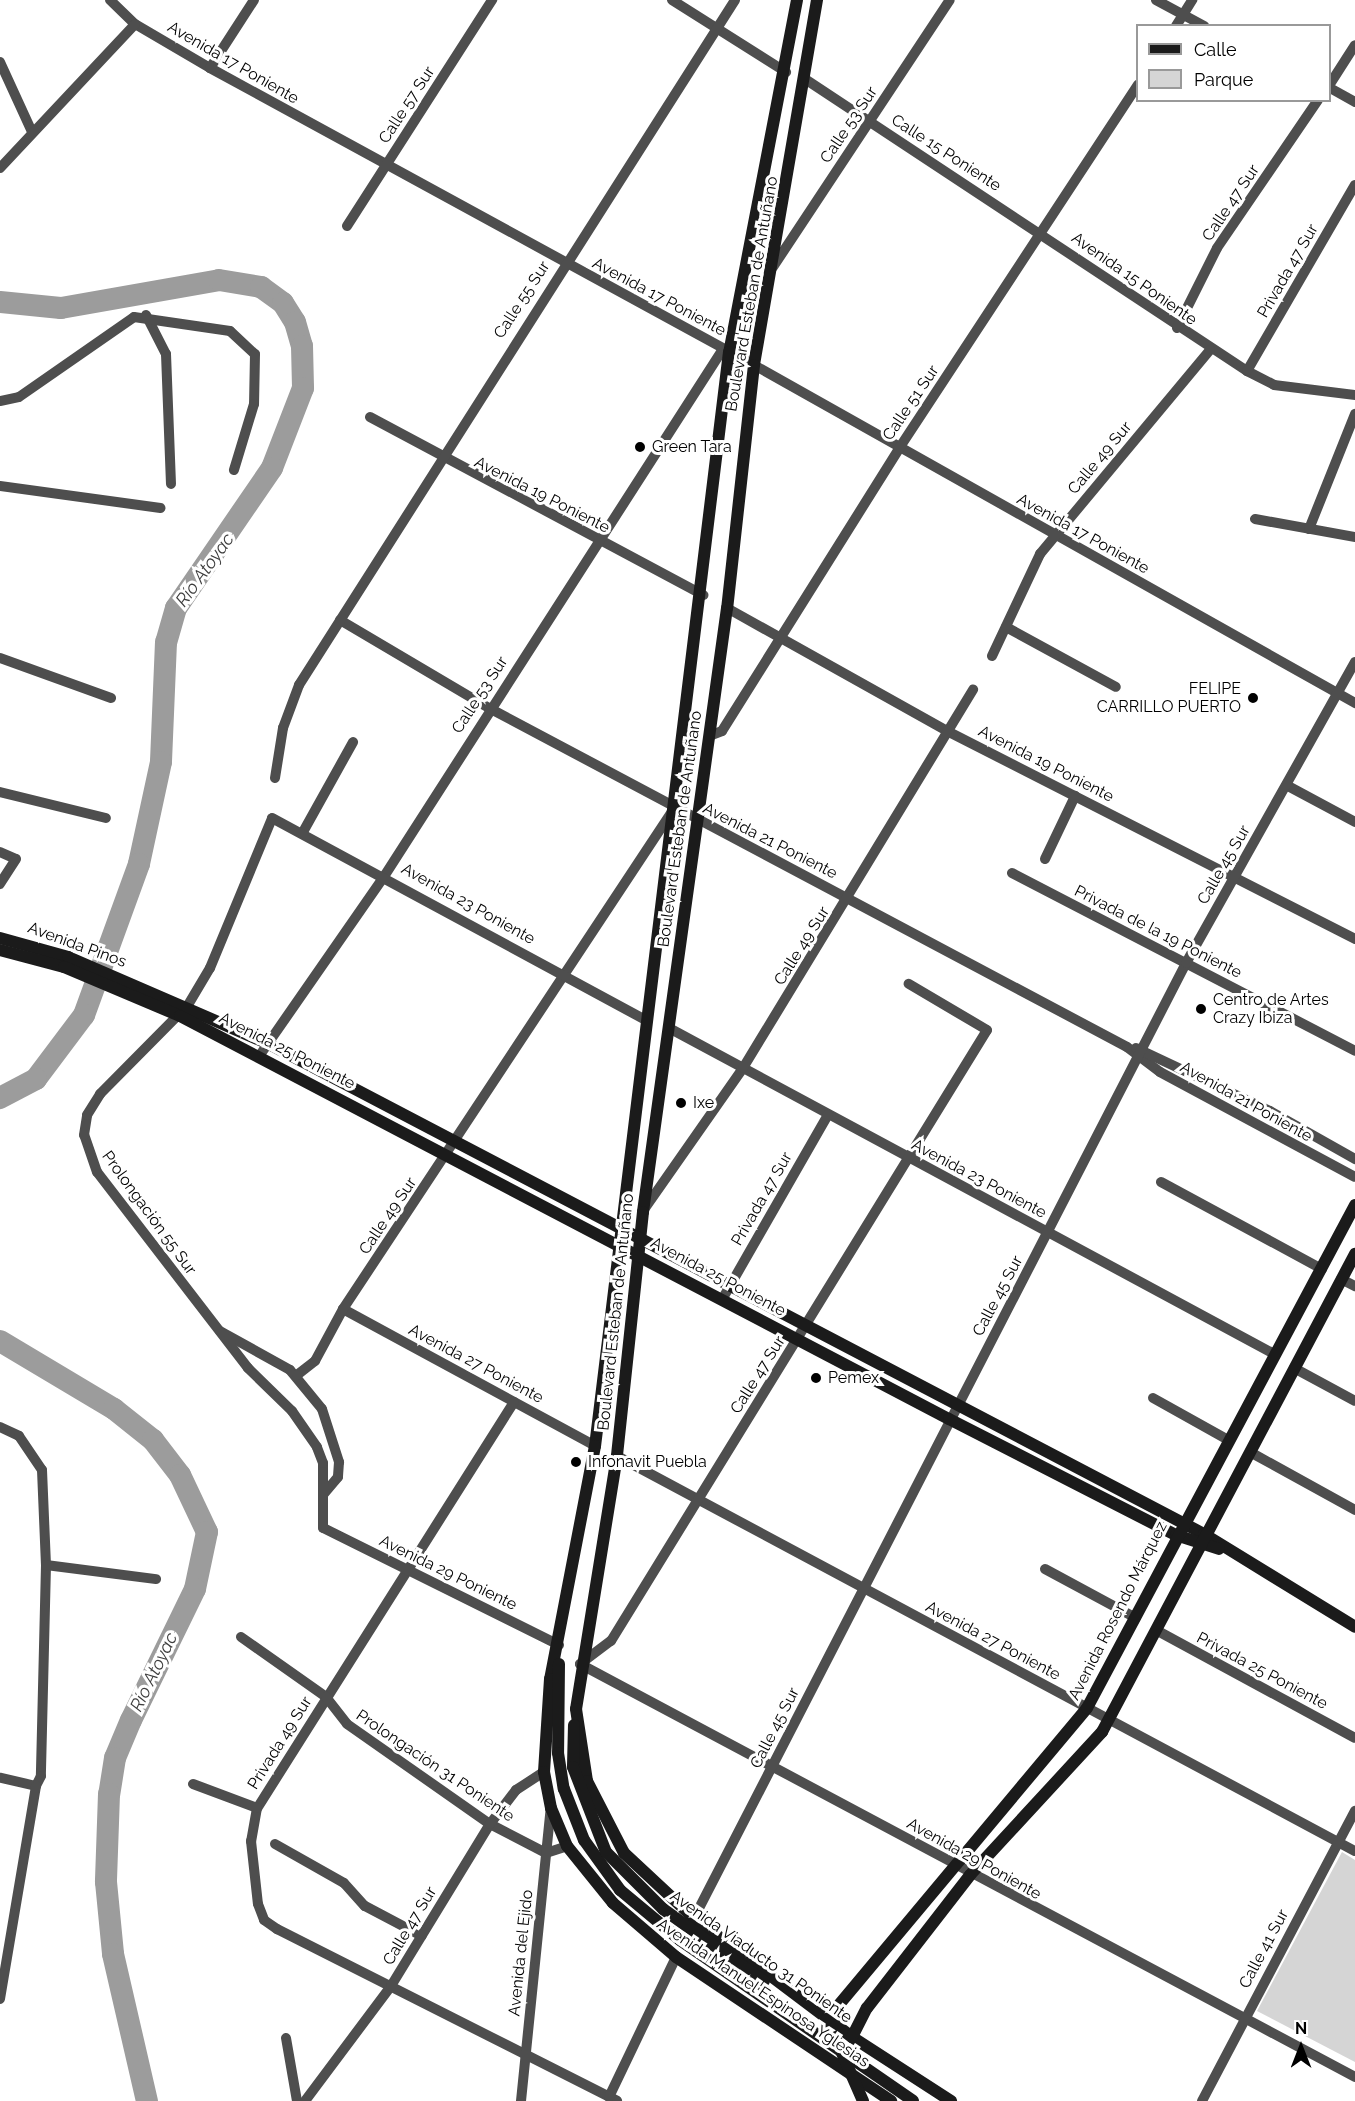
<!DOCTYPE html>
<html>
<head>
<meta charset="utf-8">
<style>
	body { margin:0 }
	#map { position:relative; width:1355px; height:2101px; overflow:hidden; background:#fff; font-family:Raleway,sans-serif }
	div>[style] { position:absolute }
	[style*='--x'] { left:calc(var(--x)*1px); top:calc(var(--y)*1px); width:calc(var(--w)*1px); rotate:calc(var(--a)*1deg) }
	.green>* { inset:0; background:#d5d5d5 }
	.river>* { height:22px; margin:-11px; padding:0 11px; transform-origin:11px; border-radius:11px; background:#9c9c9c }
	.minor>* { height:10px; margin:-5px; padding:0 5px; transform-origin:5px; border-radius:5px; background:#4e4e4e }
	.secondary>* { height:12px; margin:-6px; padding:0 6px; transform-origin:6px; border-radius:6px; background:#1b1b1b }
	.dots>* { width:16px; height:16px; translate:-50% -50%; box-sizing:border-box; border:3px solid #fff; border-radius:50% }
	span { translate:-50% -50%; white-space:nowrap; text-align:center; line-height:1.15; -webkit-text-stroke:6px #fff; paint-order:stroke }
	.street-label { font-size:16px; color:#000 }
	.poi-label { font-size:16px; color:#000 }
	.left { translate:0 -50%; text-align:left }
	.right { translate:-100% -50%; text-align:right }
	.water-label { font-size:18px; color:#3d3d3d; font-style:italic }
	.legend { position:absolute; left:1136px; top:24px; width:195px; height:78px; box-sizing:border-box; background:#fff; border:2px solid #999; margin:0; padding:8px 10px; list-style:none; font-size:18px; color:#000 }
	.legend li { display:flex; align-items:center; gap:12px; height:30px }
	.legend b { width:30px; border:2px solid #999 }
	.north { position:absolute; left:1271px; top:2017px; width:60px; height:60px; -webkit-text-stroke:4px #fff; paint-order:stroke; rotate:0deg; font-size:16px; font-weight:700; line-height:24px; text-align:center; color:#000 }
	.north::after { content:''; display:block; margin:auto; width:21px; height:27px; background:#000; clip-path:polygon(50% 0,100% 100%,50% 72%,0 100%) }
</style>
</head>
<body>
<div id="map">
	<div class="green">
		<div style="clip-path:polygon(1342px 1852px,1355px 1860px,1355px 2062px,1257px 2011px)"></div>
	</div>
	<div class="river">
		<div style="--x:0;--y:302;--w:61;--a:5.6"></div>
		<div style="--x:61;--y:308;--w:160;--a:-10"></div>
		<div style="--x:219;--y:280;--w:43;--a:9.5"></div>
		<div style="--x:261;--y:287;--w:27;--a:36"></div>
		<div style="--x:283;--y:303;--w:22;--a:58"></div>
		<div style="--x:295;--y:322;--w:25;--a:74"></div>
		<div style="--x:302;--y:346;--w:42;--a:88.6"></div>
		<div style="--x:303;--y:388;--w:86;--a:111.2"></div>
		<div style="--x:272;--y:468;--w:170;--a:124.4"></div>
		<div style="--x:176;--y:608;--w:35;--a:106"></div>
		<div style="--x:166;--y:642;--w:120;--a:92.4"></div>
		<div style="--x:161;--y:762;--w:104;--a:102.2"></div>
		<div style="--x:139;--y:864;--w:161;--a:110"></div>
		<div style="--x:84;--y:1015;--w:80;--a:126.9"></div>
		<div style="--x:36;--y:1079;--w:41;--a:152.2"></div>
		<div style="--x:0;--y:1341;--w:133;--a:30.8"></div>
		<div style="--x:114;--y:1409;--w:50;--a:38.5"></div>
		<div style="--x:153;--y:1440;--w:44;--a:52.4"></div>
		<div style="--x:180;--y:1475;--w:63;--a:64.7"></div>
		<div style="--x:207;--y:1532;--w:58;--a:101.9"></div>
		<div style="--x:195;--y:1589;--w:146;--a:116"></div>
		<div style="--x:131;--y:1720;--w:41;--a:112.8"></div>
		<div style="--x:115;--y:1758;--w:36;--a:99"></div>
		<div style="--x:109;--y:1794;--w:88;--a:92"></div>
		<div style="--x:106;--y:1882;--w:72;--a:84.4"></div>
		<div style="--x:113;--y:1954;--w:151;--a:77"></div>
	</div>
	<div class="minor">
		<div style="--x:110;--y:0;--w:35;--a:44"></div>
		<div style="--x:135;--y:24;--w:87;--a:30.4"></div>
		<div style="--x:210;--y:68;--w:620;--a:28.63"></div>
		<div style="--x:754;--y:365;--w:690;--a:29.35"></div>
		<div style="--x:672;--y:0;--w:135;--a:32.3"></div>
		<div style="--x:1156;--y:0;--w:55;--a:28.4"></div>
		<div style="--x:1176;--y:26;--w:31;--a:-58"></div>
		<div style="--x:0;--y:62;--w:77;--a:65.4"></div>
		<div style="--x:210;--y:68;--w:81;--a:-57.1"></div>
		<div style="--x:805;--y:79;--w:530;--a:33.45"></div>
		<div style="--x:1247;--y:371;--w:30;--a:27"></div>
		<div style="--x:1274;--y:385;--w:82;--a:7"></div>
		<div style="--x:1330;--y:84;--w:46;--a:-57.3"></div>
		<div style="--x:1330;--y:88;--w:29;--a:29"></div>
		<div style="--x:0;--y:168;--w:197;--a:-46.8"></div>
		<div style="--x:347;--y:226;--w:269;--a:-57.3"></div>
		<div style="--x:773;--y:267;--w:320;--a:-56.5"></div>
		<div style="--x:146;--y:315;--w:44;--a:62.9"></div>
		<div style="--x:166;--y:354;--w:130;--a:87.8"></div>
		<div style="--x:1177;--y:328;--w:89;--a:-63.4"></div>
		<div style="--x:1217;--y:248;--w:179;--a:-55.7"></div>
		<div style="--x:1247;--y:371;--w:215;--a:-59.9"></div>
		<div style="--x:0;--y:401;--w:19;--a:-12"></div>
		<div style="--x:19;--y:397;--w:140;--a:-34.8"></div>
		<div style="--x:134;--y:317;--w:97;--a:8.3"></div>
		<div style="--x:230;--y:331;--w:34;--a:43"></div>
		<div style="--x:255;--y:354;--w:50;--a:91.1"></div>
		<div style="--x:254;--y:404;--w:69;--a:106.9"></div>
		<div style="--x:370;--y:417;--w:378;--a:28.1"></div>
		<div style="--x:0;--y:486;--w:162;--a:7.8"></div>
		<div style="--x:1255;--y:519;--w:102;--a:10.2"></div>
		<div style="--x:1309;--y:529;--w:124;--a:-68.2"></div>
		<div style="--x:727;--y:608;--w:254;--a:29.2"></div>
		<div style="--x:949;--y:732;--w:456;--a:27"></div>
		<div style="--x:340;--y:620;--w:173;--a:30.6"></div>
		<div style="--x:489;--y:708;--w:722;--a:27.98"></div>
		<div style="--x:1127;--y:1047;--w:41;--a:37.1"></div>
		<div style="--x:1160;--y:1072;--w:221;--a:28.3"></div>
		<div style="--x:1006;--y:627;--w:125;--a:28.6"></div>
		<div style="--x:992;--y:656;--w:113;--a:-64.8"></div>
		<div style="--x:1040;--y:554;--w:266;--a:-50.2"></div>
		<div style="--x:0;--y:658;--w:118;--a:19.8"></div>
		<div style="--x:709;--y:736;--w:14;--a:-21"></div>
		<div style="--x:722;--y:731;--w:332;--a:-57.9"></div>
		<div style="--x:898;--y:450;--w:437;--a:-56.7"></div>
		<div style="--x:275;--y:778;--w:51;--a:-80.9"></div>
		<div style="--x:283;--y:728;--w:46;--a:-69.6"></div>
		<div style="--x:299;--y:685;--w:812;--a:-57.52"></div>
		<div style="--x:1288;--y:786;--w:76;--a:28.2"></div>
		<div style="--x:0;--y:792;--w:109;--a:13.8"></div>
		<div style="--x:303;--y:832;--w:103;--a:-60.9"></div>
		<div style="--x:0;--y:852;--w:17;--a:24"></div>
		<div style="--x:16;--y:859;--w:30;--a:123"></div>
		<div style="--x:1045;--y:859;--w:70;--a:-64.5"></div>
		<div style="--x:1012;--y:873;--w:386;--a:27.4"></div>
		<div style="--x:669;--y:1028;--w:689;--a:28.31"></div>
		<div style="--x:1136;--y:1048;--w:148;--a:25.2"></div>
		<div style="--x:1270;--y:1111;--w:98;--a:29.5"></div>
		<div style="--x:260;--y:1055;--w:219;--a:-55.2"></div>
		<div style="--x:385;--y:875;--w:625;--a:-57.28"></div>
		<div style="--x:1161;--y:1182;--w:183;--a:28.4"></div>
		<div style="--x:643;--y:1211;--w:174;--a:-55"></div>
		<div style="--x:743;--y:1068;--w:443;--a:-58.7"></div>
		<div style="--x:1341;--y:1279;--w:16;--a:27"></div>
		<div style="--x:723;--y:1298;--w:211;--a:-60.2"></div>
		<div style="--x:343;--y:1309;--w:287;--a:28.5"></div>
		<div style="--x:220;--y:1331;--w:80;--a:29.1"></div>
		<div style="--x:290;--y:1370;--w:50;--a:50.6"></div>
		<div style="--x:322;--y:1409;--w:56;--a:72.2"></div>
		<div style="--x:339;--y:1462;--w:15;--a:94"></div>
		<div style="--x:338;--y:1477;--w:23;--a:130"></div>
		<div style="--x:1294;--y:1368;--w:69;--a:28.4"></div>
		<div style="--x:297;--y:1375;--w:23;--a:-38"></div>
		<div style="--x:315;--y:1361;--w:59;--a:-61.7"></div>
		<div style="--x:343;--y:1309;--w:598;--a:-56.52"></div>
		<div style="--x:1153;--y:1398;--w:88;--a:29.2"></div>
		<div style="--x:514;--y:1402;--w:481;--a:122.3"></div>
		<div style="--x:257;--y:1808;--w:34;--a:100"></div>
		<div style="--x:251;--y:1841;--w:63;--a:83.7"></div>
		<div style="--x:258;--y:1904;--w:17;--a:69"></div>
		<div style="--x:264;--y:1920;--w:16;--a:35"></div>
		<div style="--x:277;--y:1929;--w:381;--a:26.8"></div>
		<div style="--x:0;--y:1427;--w:21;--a:25"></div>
		<div style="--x:19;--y:1436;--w:41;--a:55.9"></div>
		<div style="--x:42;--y:1470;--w:95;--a:87.6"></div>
		<div style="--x:46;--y:1565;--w:211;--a:91.4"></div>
		<div style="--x:41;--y:1776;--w:11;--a:117"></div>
		<div style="--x:36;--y:1786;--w:37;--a:-167"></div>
		<div style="--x:1250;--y:1452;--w:120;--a:28.9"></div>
		<div style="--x:617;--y:1456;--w:837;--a:28.16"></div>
		<div style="--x:46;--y:1565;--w:111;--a:7.3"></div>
		<div style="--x:1045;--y:1569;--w:103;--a:28.3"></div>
		<div style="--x:1156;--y:1630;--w:226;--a:28.5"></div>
		<div style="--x:241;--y:1637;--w:104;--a:35.2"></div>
		<div style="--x:326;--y:1697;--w:34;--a:52"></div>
		<div style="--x:347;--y:1724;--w:174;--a:35"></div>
		<div style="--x:490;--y:1824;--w:63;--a:27.4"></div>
		<div style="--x:546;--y:1853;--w:22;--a:-18"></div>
		<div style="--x:559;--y:1645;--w:263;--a:-153.6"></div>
		<div style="--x:323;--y:1528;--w:65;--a:-90"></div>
		<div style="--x:323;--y:1463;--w:17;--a:-111"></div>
		<div style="--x:317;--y:1447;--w:44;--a:-124.8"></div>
		<div style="--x:292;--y:1411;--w:62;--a:-135.7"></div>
		<div style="--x:248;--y:1368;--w:247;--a:-127.6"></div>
		<div style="--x:97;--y:1172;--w:39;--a:-109"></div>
		<div style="--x:84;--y:1135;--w:20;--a:-81"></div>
		<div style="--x:87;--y:1115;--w:25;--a:-58"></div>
		<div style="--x:100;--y:1094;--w:125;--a:-45.3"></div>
		<div style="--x:188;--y:1005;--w:43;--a:-59.3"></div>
		<div style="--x:210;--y:968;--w:162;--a:-67.5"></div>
		<div style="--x:272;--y:818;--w:425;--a:28.4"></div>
		<div style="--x:580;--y:1664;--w:878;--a:28.05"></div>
		<div style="--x:580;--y:1664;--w:39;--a:-37"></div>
		<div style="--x:611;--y:1641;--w:717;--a:-58.39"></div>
		<div style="--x:987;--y:1030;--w:91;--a:-149.5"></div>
		<div style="--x:193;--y:1784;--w:68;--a:20.6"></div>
		<div style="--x:275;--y:1844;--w:79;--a:29.5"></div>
		<div style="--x:344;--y:1883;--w:31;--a:48"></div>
		<div style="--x:365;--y:1906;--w:64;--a:27.8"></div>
		<div style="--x:694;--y:1918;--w:1074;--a:-62.74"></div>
		<div style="--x:1186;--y:963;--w:345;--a:-60.7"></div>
		<div style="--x:0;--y:1999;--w:216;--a:-80.4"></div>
		<div style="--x:286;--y:2038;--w:64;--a:80.1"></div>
		<div style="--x:609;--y:2097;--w:155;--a:-64.4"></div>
		<div style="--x:305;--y:2101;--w:144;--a:-53.2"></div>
		<div style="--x:391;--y:1986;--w:190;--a:-58.6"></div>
		<div style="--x:490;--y:1824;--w:43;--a:-52.6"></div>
		<div style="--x:516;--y:1790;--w:33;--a:-33"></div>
		<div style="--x:521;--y:2101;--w:295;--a:-84.2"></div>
		<div style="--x:1202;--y:2101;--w:328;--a:-62.2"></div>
	</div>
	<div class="secondary">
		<div style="--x:797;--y:0;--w:359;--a:100.9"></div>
		<div style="--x:729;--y:352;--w:1102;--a:96.98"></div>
		<div style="--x:595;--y:1446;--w:237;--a:100.9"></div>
		<div style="--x:550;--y:1679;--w:93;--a:93.7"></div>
		<div style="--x:544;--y:1772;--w:37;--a:79"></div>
		<div style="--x:551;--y:1808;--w:41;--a:67.2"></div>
		<div style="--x:567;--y:1846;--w:73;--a:51.1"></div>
		<div style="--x:613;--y:1903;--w:83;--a:40.6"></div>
		<div style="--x:676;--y:1957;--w:259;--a:33.8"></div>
		<div style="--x:817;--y:0;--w:370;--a:99.8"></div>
		<div style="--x:754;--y:365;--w:244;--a:96.3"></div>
		<div style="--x:727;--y:608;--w:610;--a:97.92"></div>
		<div style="--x:643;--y:1212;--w:245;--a:96.1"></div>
		<div style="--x:617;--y:1456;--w:256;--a:99.2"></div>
		<div style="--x:576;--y:1709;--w:73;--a:81.3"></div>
		<div style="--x:587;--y:1781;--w:81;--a:62.8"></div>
		<div style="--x:624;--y:1853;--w:96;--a:42.9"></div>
		<div style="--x:694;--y:1918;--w:198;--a:37"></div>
		<div style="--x:852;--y:2037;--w:118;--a:32.9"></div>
		<div style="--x:0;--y:938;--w:71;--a:15.6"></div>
		<div style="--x:68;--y:957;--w:219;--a:23.4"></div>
		<div style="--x:269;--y:1044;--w:1056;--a:27.66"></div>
		<div style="--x:1204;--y:1534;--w:177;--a:31.6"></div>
		<div style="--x:0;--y:950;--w:66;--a:14.9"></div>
		<div style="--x:64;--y:967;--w:126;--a:22.9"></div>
		<div style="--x:180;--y:1016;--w:868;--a:27.66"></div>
		<div style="--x:949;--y:1419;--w:255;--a:27.1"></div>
		<div style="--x:1176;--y:1535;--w:45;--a:18"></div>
		<div style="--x:559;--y:1664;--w:89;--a:90.6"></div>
		<div style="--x:558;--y:1753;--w:36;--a:81"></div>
		<div style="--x:564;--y:1789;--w:55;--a:68.6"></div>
		<div style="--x:584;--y:1840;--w:62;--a:54.2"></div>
		<div style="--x:620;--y:1890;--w:78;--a:39.8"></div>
		<div style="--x:680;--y:1940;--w:283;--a:34.6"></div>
		<div style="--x:574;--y:1725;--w:42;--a:91.4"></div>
		<div style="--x:573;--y:1767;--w:91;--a:68.8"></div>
		<div style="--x:606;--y:1852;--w:81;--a:45"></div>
		<div style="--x:663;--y:1909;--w:124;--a:35.5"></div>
		<div style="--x:852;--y:2037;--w:33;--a:-63"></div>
		<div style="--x:867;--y:2008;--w:168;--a:-52.2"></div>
		<div style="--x:970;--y:1875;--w:195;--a:-47.3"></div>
		<div style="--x:1102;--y:1732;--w:541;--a:-62.11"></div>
		<div style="--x:863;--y:2101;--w:90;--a:-113.7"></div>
		<div style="--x:827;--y:2019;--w:405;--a:-50.1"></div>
		<div style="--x:1087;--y:1708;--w:570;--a:-61.95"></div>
	</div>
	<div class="dots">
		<div style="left:640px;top:447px;background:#000"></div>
		<div style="left:1253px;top:698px;background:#000"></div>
		<div style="left:1201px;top:1009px;background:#000"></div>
		<div style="left:681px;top:1103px;background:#000"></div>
		<div style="left:816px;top:1378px;background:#000"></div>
		<div style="left:576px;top:1462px;background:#000"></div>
	</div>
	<div class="street-label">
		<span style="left:233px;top:63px;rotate:30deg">Avenida 17 Poniente</span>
		<span style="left:407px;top:105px;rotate:-57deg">Calle 57 Sur</span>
		<span style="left:849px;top:125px;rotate:-56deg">Calle 53 Sur</span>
		<span style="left:946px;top:153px;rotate:33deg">Calle 15 Poniente</span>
		<span style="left:1231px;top:203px;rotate:-56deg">Calle 47 Sur</span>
		<span style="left:1288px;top:271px;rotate:-60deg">Privada 47 Sur</span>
		<span style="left:1134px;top:279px;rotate:35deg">Avenida 15 Poniente</span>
		<span style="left:752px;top:294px;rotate:-80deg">Boulevard Esteban de Antuñano</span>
		<span style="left:659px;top:297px;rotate:28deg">Avenida 17 Poniente</span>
		<span style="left:522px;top:300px;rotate:-57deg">Calle 55 Sur</span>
		<span style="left:911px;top:403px;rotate:-56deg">Calle 51 Sur</span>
		<span style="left:1100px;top:458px;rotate:-50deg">Calle 49 Sur</span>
		<span style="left:542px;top:495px;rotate:27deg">Avenida 19 Poniente</span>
		<span style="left:1083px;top:534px;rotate:29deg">Avenida 17 Poniente</span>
		<span style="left:480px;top:695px;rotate:-57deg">Calle 53 Sur</span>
		<span style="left:1046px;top:764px;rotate:27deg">Avenida 19 Poniente</span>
		<span style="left:680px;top:829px;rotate:-82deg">Boulevard Esteban de Antuñano</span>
		<span style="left:770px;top:841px;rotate:27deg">Avenida 21 Poniente</span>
		<span style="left:1224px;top:865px;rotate:-60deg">Calle 45 Sur</span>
		<span style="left:468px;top:904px;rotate:29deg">Avenida 23 Poniente</span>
		<span style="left:1158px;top:932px;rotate:27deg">Privada de la 19 Poniente</span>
		<span style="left:77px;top:945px;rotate:20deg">Avenida Pinos</span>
		<span style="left:802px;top:946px;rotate:-58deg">Calle 49 Sur</span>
		<span style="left:287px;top:1051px;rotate:27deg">Avenida 25 Poniente</span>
		<span style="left:1246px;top:1102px;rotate:29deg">Avenida 21 Poniente</span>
		<span style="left:979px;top:1179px;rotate:28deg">Avenida 23 Poniente</span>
		<span style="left:762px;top:1199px;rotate:-60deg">Privada 47 Sur</span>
		<span style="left:149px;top:1213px;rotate:54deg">Prolongación 55 Sur</span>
		<span style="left:388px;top:1216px;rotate:-56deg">Calle 49 Sur</span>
		<span style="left:718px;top:1277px;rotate:28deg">Avenida 25 Poniente</span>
		<span style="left:998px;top:1296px;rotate:-62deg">Calle 45 Sur</span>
		<span style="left:616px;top:1312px;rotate:-84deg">Boulevard Esteban de Antuñano</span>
		<span style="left:476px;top:1364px;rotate:28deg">Avenida 27 Poniente</span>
		<span style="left:758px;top:1375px;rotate:-58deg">Calle 47 Sur</span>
		<span style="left:448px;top:1573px;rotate:26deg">Avenida 29 Poniente</span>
		<span style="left:1118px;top:1611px;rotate:-63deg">Avenida Rosendo Márquez</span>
		<span style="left:993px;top:1641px;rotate:28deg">Avenida 27 Poniente</span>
		<span style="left:1262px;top:1671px;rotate:28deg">Privada 25 Poniente</span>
		<span style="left:775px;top:1728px;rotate:-63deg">Calle 45 Sur</span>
		<span style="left:280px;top:1743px;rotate:-58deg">Privada 49 Sur</span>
		<span style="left:435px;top:1766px;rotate:34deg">Prolongación 31 Poniente</span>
		<span style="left:974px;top:1859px;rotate:29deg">Avenida 29 Poniente</span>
		<span style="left:410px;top:1926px;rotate:-59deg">Calle 47 Sur</span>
		<span style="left:1264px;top:1949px;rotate:-62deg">Calle 41 Sur</span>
		<span style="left:521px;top:1953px;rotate:-84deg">Avenida del Ejido</span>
		<span style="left:761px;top:1957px;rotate:35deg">Avenida Viaducto 31 Poniente</span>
		<span style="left:763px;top:1993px;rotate:34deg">Avenida Manuel Espinosa Yglesias</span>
	</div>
	<div class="poi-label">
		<span class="left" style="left:652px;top:447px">Green Tara</span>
		<span class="right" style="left:1241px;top:698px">FELIPE<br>CARRILLO PUERTO</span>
		<span class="left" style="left:1213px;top:1009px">Centro de Artes<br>Crazy Ibiza</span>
		<span class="left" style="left:693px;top:1103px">Ixe</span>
		<span class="left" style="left:828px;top:1378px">Pemex</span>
		<span class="left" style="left:588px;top:1462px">Infonavit Puebla</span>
	</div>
	<div class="water-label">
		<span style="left:205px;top:570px;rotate:-54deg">Río Atoyac</span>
		<span style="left:154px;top:1672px;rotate:-64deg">Río Atoyac</span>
	</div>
	<ul class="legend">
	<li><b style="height:8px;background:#1b1b1b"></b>Calle</li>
	<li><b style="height:16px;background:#d5d5d5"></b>Parque</li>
	</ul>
	<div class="north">N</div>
</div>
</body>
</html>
